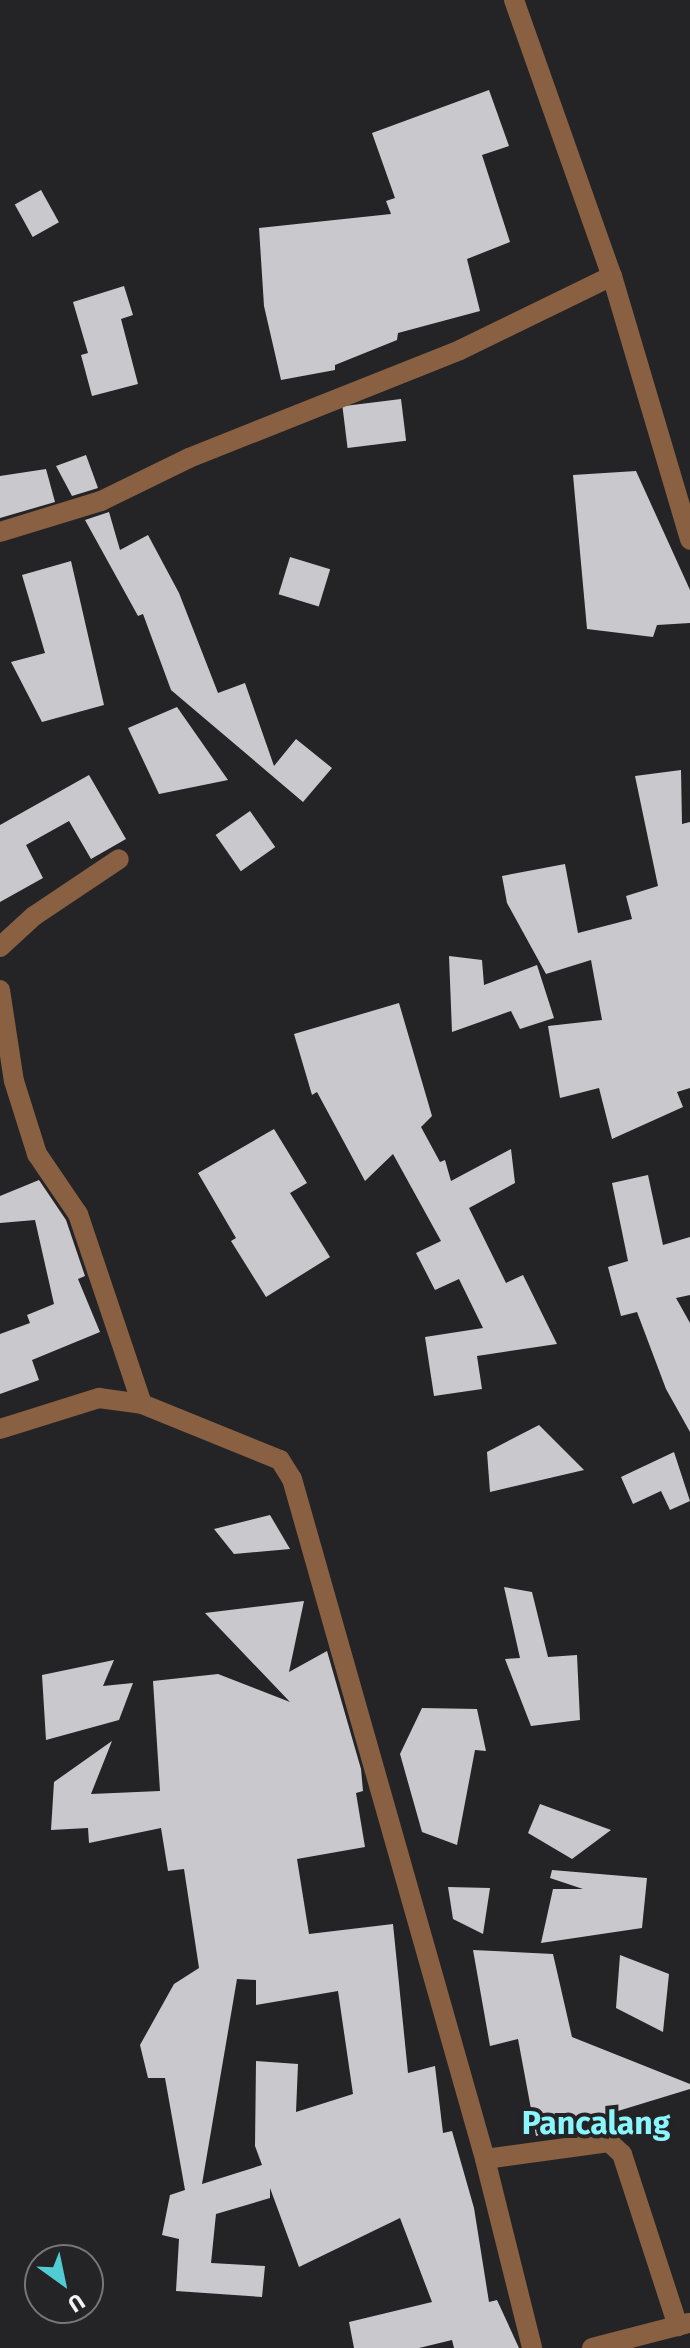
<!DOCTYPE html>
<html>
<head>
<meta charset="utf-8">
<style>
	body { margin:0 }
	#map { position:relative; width:690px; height:2348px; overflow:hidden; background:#242427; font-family:"Fira Sans",sans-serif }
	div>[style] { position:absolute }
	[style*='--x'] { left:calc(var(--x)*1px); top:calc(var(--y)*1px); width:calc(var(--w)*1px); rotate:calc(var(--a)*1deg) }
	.building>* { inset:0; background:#c9c9cd; transform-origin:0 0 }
	.street>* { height:20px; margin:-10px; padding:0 10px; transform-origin:10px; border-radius:10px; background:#896041 }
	span { translate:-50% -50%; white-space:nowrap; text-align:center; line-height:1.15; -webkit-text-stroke:8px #242427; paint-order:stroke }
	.quarter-label { font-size:32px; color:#8bf6fe; font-weight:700 }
	.north { position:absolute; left:24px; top:2244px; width:80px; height:80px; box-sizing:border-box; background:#242427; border:2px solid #767679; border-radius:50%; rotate:147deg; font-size:22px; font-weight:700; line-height:32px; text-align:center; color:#f2f2f4 }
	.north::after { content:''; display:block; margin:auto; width:28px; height:36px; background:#51ccd4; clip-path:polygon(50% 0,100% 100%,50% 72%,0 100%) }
</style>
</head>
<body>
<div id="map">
	<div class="building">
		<div style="clip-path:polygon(489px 90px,509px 146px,482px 155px,510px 242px,467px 259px,480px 311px,398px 333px,397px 340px,335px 365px,335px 370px,281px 380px,264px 306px,259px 228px,391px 214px,386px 201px,395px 198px,372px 133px)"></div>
		<div style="left:41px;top:190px;width:37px;height:30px;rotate:61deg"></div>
		<div style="clip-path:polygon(124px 286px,133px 315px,121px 319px,138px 384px,92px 396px,81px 355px,88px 353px,73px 302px)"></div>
		<div style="left:401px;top:399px;width:42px;height:59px;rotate:83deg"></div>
		<div style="clip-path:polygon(86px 455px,98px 488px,72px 496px,56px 466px)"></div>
		<div style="clip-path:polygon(46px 469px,55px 502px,0 518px,0 476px)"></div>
		<div style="clip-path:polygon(636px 471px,690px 590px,690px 623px,657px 625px,653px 637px,587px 629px,573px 475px)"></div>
		<div style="clip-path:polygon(109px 512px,120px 550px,148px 535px,179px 593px,218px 693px,245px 683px,274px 766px,296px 739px,332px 768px,303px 802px,171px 690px,143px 614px,138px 616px,85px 520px)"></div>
		<div style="left:290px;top:557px;width:42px;height:39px;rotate:17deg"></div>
		<div style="clip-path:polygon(71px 561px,104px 705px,42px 722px,11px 662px,45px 653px,22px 575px)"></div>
		<div style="clip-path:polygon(177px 707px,228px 780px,159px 794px,128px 728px)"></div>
		<div style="clip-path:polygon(681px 770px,682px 824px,690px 822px,690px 1088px,677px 1092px,683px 1107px,612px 1139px,599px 1088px,560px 1098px,548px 1026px,602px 1020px,591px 960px,546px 974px,507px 903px,502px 876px,565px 864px,578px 933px,632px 919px,626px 896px,658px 886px,635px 776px)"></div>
		<div style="clip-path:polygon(89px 775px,126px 839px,91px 859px,69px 821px,26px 845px,43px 878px,0 902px,0 825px)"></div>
		<div style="left:250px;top:811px;width:44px;height:42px;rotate:55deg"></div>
		<div style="clip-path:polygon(449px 956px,482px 960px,484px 985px,537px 965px,554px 1018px,520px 1029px,511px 1011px,452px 1032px)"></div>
		<div style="clip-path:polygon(399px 1003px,432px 1116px,421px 1127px,440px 1162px,445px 1160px,451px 1181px,511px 1149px,515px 1183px,469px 1208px,506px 1283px,523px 1275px,557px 1344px,477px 1356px,482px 1389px,434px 1396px,425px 1337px,483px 1328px,459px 1279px,435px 1290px,416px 1253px,441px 1241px,393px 1154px,365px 1181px,317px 1092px,312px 1095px,294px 1034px)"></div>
		<div style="clip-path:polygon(274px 1129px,307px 1183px,290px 1193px,330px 1257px,266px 1297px,231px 1241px,236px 1238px,198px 1173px)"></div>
		<div style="clip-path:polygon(648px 1175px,663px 1245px,690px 1237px,690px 1295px,676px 1298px,690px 1323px,690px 1432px,666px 1389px,637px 1312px,621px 1316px,608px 1267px,628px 1261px,612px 1183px)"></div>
		<div style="clip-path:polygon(39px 1180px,66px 1220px,85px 1276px,78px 1279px,100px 1332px,32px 1360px,39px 1380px,0 1394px,0 1334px,30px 1323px,27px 1315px,54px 1304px,35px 1220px,0 1223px,0 1196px)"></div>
		<div style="clip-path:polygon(539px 1425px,584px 1470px,490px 1492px,487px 1452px)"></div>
		<div style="clip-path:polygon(674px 1452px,690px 1501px,670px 1510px,661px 1491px,633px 1504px,621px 1477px)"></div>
		<div style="clip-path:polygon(270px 1515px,290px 1549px,234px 1554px,214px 1529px)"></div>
		<div style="clip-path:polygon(504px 1587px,532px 1592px,548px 1657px,577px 1655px,580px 1720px,531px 1726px,505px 1659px,520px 1658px)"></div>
		<div style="clip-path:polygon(evenodd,304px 1601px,289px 1672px,327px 1651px,361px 1769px,363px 1791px,356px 1793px,365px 1847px,297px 1859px,309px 1934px,393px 1924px,408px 2073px,435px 2066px,443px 2133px,452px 2131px,474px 2208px,489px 2302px,497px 2300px,519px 2348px,454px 2348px,452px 2340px,419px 2348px,354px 2348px,349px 2322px,432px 2302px,400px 2218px,299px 2267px,270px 2188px,270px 2198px,216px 2214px,211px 2263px,265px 2266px,262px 2297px,176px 2291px,179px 2239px,162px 2235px,170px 2195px,185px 2190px,165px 2078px,148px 2078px,140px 2045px,174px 1984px,199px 1968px,184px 1869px,168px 1871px,161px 1828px,89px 1843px,88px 1828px,51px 1830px,54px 1782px,112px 1741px,91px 1794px,160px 1791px,153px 1681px,218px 1674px,290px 1702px,205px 1613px,304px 1601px,237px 1979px,256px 1980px,256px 2005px,338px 1991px,353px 2094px,296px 2112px,298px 2064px,256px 2061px,255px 2146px,262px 2165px,202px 2184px,237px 1979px)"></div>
		<div style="clip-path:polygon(114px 1660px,103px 1686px,133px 1683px,119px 1720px,46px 1740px,42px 1675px)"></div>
		<div style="clip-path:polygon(422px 1708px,477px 1709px,486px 1751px,475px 1750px,457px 1845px,422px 1832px,400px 1754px)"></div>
		<div style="clip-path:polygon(540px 1804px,611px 1830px,572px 1859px,528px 1833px)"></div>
		<div style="clip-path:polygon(552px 1870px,647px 1878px,642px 1928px,541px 1943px,553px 1889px,583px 1889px,550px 1878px)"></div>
		<div style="clip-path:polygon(448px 1887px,490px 1888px,483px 1934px,453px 1919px)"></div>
		<div style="clip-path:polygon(473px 1950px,553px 1954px,572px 2037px,690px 2084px,690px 2089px,536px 2136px,518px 2039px,490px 2046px)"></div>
		<div style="clip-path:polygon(620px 1955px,669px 1974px,663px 2032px,616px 2008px)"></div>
	</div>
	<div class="street">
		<div style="--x:514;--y:0;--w:293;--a:70.5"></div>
		<div style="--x:612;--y:276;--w:275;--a:73.5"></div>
		<div style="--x:0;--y:532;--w:106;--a:-17.1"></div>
		<div style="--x:101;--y:501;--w:98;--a:-26"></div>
		<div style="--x:189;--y:458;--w:292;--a:-21.7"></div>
		<div style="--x:460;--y:350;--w:169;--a:-26"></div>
		<div style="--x:0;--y:947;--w:46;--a:-42.4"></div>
		<div style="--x:34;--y:916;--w:102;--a:-33.8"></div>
		<div style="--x:0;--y:990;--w:92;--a:81.3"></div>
		<div style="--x:14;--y:1081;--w:77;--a:72.5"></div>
		<div style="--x:37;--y:1154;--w:73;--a:55.7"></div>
		<div style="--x:78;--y:1214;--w:200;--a:71.4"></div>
		<div style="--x:0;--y:1429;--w:104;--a:-17.4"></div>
		<div style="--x:99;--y:1398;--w:43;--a:7.9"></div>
		<div style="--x:142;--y:1404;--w:149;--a:22.1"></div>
		<div style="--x:280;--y:1460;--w:22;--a:58"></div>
		<div style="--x:292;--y:1479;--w:707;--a:74.15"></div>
		<div style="--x:485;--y:2159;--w:195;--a:76"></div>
		<div style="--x:485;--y:2159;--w:125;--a:-7.8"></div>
		<div style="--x:609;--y:2142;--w:18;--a:43"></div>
		<div style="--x:622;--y:2154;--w:181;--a:72"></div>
		<div style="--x:592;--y:2348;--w:100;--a:-14.5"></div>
	</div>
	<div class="quarter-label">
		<span style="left:596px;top:2123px">Pancalang</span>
	</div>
	<div class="north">U</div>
</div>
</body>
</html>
